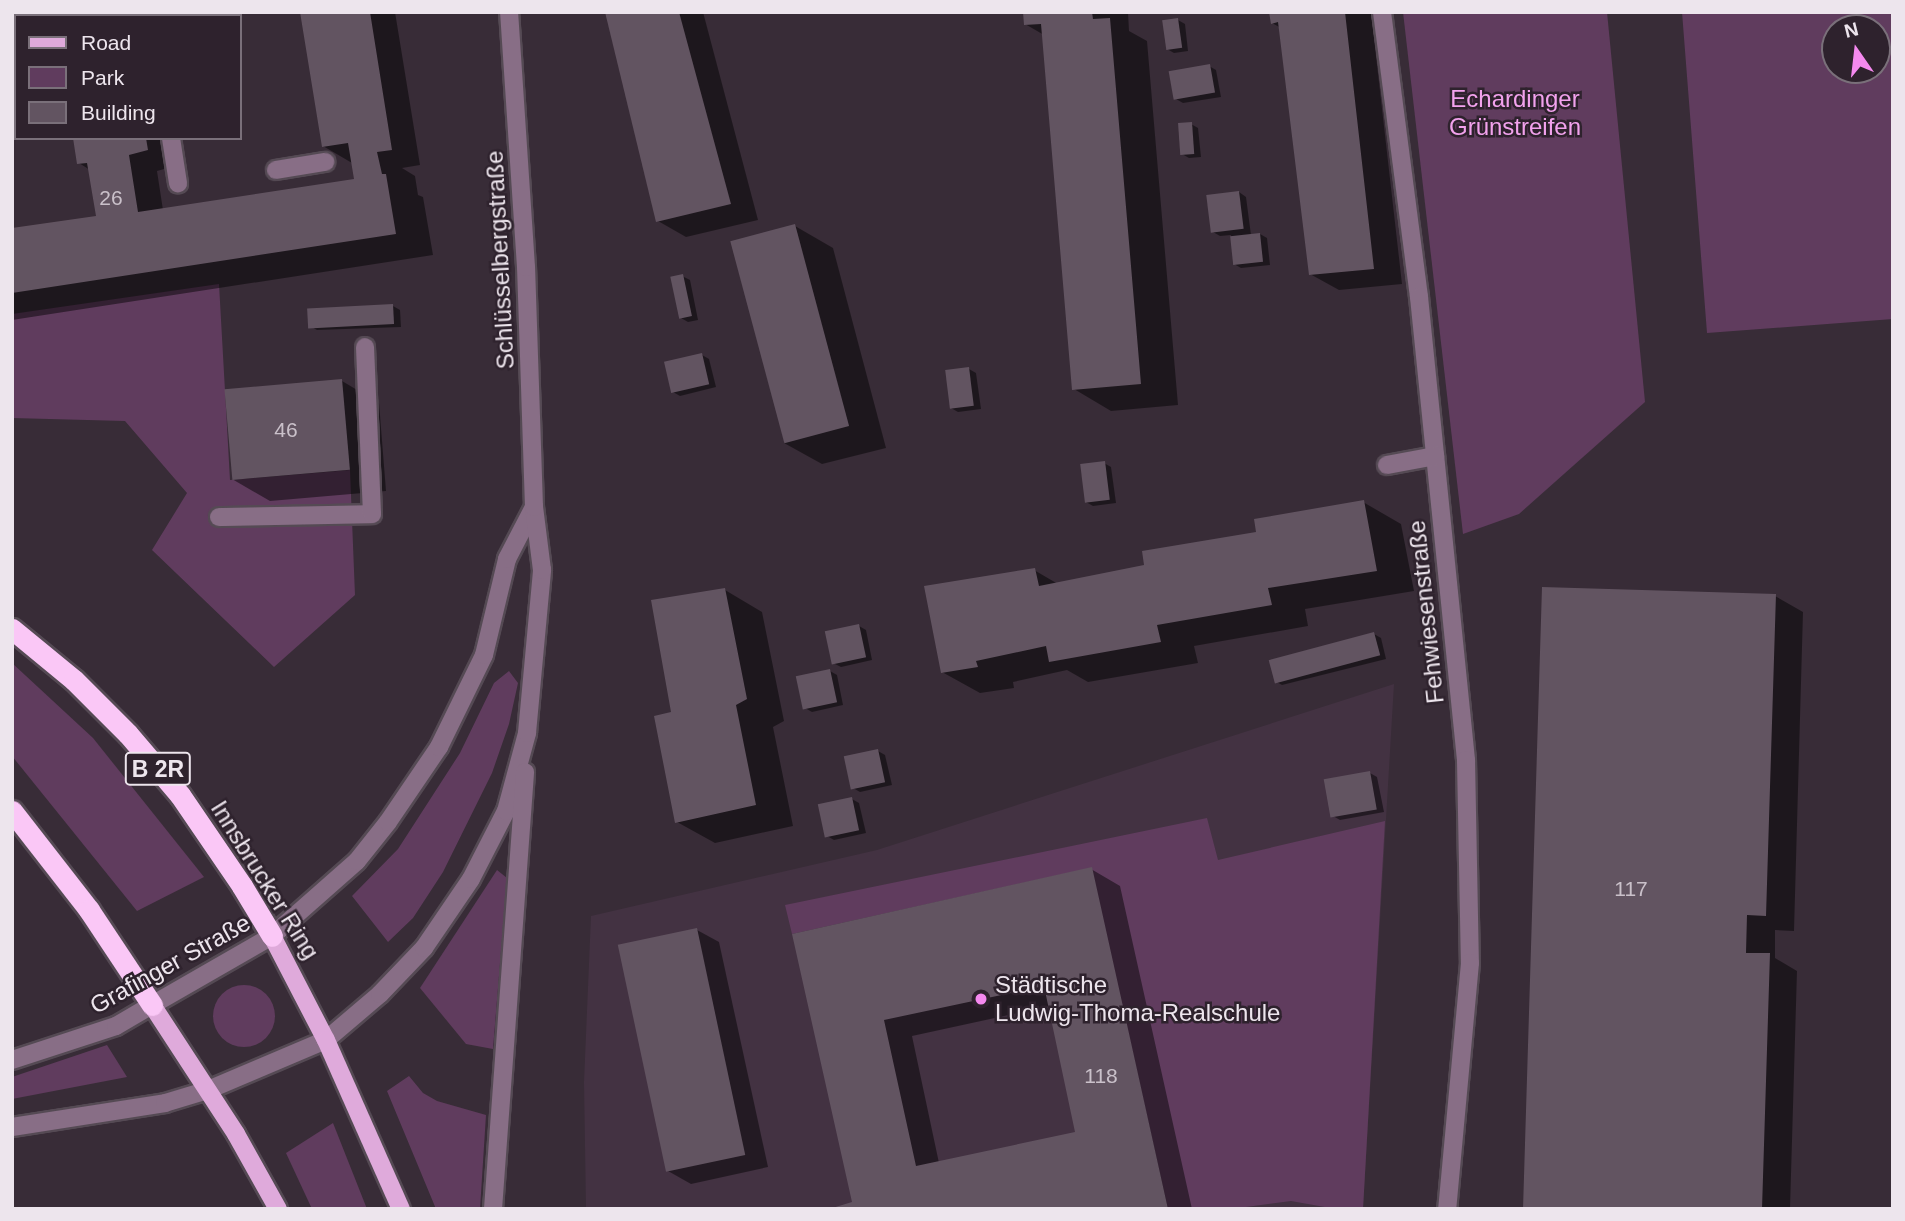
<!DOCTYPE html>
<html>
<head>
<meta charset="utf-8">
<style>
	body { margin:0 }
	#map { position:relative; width:1905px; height:1221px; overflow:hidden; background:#382c37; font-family:Helvetica,sans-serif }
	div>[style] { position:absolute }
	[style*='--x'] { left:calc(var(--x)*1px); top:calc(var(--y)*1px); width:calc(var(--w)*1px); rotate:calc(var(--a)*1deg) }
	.built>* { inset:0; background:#433242 }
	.green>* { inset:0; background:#603c5e }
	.round { border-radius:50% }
	.shadow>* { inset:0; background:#0007; transform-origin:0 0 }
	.building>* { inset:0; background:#625461; transform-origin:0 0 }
	.roads { filter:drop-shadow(2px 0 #554a54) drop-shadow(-2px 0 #554a54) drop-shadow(0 2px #554a54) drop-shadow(0 -2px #554a54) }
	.minor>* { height:18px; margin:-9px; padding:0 9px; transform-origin:9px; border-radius:9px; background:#886e86 }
	.major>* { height:18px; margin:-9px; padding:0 9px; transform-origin:9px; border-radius:9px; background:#dfaadb }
	.highway>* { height:21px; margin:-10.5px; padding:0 10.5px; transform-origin:10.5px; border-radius:10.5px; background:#fac7f6 }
	.dots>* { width:19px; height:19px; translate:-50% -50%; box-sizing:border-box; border:4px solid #2e222d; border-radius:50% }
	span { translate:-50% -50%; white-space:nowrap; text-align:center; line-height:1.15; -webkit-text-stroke:5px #2e222d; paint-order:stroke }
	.number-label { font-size:21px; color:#cac1ca }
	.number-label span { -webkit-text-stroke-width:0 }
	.shield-label span { padding:2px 5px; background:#2e222d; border:2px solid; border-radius:5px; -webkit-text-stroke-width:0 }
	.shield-label { font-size:23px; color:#ede5ed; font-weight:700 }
	.park-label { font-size:24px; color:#f2a2ed }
	.street-label { font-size:24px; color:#ede5ed }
	.poi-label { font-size:24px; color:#ede5ed }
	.left { translate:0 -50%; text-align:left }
	.frame { position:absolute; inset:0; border:14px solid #ede5ed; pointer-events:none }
	.legend { position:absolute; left:14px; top:14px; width:228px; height:126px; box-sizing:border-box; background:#2e222d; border:2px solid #7a707a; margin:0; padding:9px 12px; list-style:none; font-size:21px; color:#ede5ed }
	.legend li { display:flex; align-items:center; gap:14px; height:35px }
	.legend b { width:35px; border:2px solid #7a707a }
	.north { position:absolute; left:1821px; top:14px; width:70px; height:70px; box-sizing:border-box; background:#2e222d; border:2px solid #7a707a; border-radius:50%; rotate:346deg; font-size:19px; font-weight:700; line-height:28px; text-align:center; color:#ede5ed }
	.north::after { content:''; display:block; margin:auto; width:24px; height:32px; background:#f589ef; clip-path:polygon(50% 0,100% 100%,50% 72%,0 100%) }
</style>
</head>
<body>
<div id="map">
	<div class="built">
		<div style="clip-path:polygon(1394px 684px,1363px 1209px,586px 1209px,584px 1082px,591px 916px,877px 850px)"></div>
	</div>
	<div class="green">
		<div style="clip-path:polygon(1403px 12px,1607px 12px,1645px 402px,1519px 514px,1463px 534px)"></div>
		<div style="clip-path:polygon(evenodd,1682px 12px,1893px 12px,1893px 319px,1707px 333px,1682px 12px,1835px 28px,1877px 28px,1877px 70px,1835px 70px,1835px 28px)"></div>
		<div style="clip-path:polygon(219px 284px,230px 480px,350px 470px,355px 595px,274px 667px,152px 550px,187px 493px,125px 421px,12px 418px,12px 314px)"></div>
		<div style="clip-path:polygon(12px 663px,93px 738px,204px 877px,137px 911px,12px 756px)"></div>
		<div style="clip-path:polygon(509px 671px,518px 683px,509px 724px,492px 773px,443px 872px,413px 918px,388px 942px,352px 896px,398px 849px,460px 753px,494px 683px)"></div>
		<div style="clip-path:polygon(1207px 818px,1218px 860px,1385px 821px,1363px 1209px,1336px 1209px,1291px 1201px,1231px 1209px,1168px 1209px,1091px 868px,792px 934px,785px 905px)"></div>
		<div style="clip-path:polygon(497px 870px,507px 878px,493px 1049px,466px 1044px,420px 988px)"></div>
		<div class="round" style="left:213px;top:985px;width:62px;height:62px"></div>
		<div style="clip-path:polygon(107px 1045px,127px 1077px,12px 1099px,12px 1077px)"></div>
		<div style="clip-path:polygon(409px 1076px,423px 1093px,437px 1101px,486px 1115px,480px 1209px,436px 1209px,387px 1091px)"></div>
		<div style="clip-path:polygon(333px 1123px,367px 1209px,312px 1209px,286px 1153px)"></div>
	</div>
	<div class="shadow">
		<div style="left:54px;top:12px;width:95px;height:4px"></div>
		<div style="clip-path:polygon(302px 12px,395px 12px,420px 165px,402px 168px,415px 176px,418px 195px,423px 197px,433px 255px,12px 320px,12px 230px,98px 217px,90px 170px,79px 163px,75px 138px,171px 138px,175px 166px,157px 171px,163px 210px,356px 181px,352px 163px,323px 146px)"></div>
		<div style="clip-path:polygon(607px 12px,703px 12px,758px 220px,686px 237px,658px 221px)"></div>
		<div style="clip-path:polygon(1024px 12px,1128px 12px,1129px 31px,1147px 41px,1178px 405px,1111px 411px,1074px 389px,1044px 35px,1025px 24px)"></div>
		<div style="clip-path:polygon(1271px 12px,1371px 12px,1402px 284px,1339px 290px,1310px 274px,1281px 28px,1272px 23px)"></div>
		<div style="clip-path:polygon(1178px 20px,1185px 24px,1188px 51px,1174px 53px,1167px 49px)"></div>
		<div style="clip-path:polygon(1209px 66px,1216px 70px,1221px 97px,1183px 103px,1176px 99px)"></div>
		<div style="clip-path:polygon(1191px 124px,1198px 128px,1201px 157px,1189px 158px,1182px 154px)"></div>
		<div style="clip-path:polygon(1239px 192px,1246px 197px,1251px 235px,1260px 234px,1267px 238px,1270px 265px,1241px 268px,1234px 264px,1231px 235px,1220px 236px,1213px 232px)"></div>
		<div style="clip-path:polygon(795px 226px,833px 248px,886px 448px,822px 464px,784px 443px)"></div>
		<div style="clip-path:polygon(682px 276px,690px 280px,698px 320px,688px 322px,681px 318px)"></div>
		<div style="clip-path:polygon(393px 306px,400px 310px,401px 327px,317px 330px,310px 326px)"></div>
		<div style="clip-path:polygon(702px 355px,709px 359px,716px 387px,680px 396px,673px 392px)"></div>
		<div style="clip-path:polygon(969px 369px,976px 373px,981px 409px,958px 412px,951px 408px)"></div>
		<div style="clip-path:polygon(342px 381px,379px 403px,386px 491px,270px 501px,232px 479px)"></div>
		<div style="clip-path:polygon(1104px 463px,1111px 467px,1116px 503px,1093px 506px,1086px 502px)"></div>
		<div style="clip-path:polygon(1363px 502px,1401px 524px,1414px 591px,1305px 609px,1308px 626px,1194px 646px,1198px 663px,1088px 682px,1067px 670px,1013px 682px,1014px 688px,980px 693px,942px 672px,1034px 570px,1058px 584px,1146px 567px)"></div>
		<div style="clip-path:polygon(725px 590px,762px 612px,784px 721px,773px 727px,793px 826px,715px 843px,677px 822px,673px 713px)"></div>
		<div style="clip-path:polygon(1775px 596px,1803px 612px,1794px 931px,1775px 930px,1775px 958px,1797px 971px,1790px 1209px,1525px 1209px)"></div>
		<div style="clip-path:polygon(859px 626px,866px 630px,872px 660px,841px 667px,833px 663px)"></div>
		<div style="clip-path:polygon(1374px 634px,1381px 638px,1386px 659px,1282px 685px,1275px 681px)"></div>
		<div style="clip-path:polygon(830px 671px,837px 675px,843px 705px,812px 712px,805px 708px)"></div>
		<div style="clip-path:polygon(878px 751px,885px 755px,892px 785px,860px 792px,853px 788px)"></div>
		<div style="clip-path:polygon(1370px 773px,1377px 777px,1384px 812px,1340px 820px,1333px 816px)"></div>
		<div style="clip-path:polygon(852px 799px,859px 803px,866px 833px,834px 840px,827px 836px)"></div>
		<div style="clip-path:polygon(evenodd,1091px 869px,1120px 886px,1192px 1209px,830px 1209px,854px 1203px,794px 936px,1091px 869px,1050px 1006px,1077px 1134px,939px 1163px,912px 1036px,1050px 1006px)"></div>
		<div style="clip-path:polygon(697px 930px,719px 942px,768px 1167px,691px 1184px,668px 1171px)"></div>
	</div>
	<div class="building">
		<div style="left:52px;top:12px;width:72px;height:4px"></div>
		<div style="clip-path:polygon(300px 12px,370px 12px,392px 150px,377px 152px,382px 174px,386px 174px,396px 234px,12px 293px,12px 228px,96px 216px,87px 163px,77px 164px,73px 138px,146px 138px,148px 150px,129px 155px,138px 212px,354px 179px,348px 143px,322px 147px)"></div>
		<div style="clip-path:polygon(605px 12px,679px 12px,731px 204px,656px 222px)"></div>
		<div style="clip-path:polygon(1023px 12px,1092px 12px,1093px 19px,1110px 18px,1141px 384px,1072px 390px,1041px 24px,1024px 25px)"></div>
		<div style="clip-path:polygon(1269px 12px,1345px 12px,1374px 269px,1309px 275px,1278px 22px,1271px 24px)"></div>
		<div style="left:1178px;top:18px;width:30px;height:16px;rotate:82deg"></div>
		<div style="left:1210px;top:64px;width:29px;height:42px;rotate:80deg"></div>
		<div style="left:1192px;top:122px;width:32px;height:14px;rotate:86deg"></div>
		<div style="left:1239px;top:191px;width:38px;height:33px;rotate:83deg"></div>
		<div style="left:795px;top:224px;width:209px;height:67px;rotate:75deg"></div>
		<div style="left:1260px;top:233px;width:29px;height:30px;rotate:84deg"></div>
		<div style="left:683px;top:274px;width:43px;height:13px;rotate:78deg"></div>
		<div style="left:393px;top:304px;width:20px;height:86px;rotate:87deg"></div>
		<div style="left:702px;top:353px;width:32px;height:39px;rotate:77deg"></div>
		<div style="left:969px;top:367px;width:39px;height:24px;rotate:83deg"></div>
		<div style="left:342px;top:379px;width:91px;height:118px;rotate:85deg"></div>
		<div style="left:1105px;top:461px;width:39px;height:25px;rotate:83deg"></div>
		<div style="clip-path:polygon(1364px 500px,1377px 571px,1268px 588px,1272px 605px,1157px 625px,1161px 642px,1049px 662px,1046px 646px,976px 661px,978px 667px,941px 673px,924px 586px,1035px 568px,1039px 586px,1144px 565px,1142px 551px,1256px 532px,1254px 519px)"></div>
		<div style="clip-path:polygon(1542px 587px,1776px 594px,1766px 916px,1747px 915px,1746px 953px,1770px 953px,1762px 1209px,1523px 1209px)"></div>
		<div style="clip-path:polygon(725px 588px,747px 699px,736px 705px,756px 805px,675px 823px,654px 716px,671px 712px,651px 600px)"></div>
		<div style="left:859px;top:624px;width:34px;height:35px;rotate:78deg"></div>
		<div style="left:1374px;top:632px;width:24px;height:109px;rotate:75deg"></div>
		<div style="left:830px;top:669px;width:34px;height:35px;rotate:78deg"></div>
		<div style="left:878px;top:749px;width:34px;height:35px;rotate:78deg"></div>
		<div style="left:1370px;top:771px;width:39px;height:47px;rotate:80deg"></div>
		<div style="left:852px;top:797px;width:34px;height:35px;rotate:78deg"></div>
		<div style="clip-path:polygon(evenodd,1092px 867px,1168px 1209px,829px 1209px,852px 1202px,792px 934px,1092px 867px,1044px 986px,1075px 1132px,916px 1166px,884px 1020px,1044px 986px)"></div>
		<div style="left:697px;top:928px;width:232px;height:81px;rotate:78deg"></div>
	</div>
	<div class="roads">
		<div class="minor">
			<div style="--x:150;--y:12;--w:4;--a:90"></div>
			<div style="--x:1382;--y:12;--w:287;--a:82.6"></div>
			<div style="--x:1419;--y:297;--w:465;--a:84.2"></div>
			<div style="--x:1466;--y:760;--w:203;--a:88.9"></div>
			<div style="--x:1470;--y:963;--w:247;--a:95.3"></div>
			<div style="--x:171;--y:138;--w:46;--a:81.2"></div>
			<div style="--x:276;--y:170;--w:50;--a:-9.3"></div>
			<div style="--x:1387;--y:465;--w:49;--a:-10.6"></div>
			<div style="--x:219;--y:517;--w:153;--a:-1.1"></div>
			<div style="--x:372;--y:514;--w:167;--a:-92.4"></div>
			<div style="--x:12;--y:1060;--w:109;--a:-18.1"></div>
			<div style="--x:116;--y:1026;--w:42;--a:-30.3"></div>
			<div style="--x:152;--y:1005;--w:138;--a:-29.9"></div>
			<div style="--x:272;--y:936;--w:113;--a:-41.4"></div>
			<div style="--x:357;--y:861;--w:50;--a:-51.5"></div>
			<div style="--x:388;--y:822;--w:91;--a:-55.8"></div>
			<div style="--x:439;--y:747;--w:102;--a:-63.9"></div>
			<div style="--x:484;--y:655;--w:99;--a:-76.5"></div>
			<div style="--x:507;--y:559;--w:59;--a:-62.6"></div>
			<div style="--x:12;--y:1127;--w:155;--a:-8.9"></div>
			<div style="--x:165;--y:1103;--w:45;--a:-16.8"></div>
			<div style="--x:208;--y:1090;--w:128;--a:-23"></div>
			<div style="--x:326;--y:1040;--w:71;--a:-40.4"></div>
			<div style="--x:380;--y:994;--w:64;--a:-46.3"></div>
			<div style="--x:424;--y:948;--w:83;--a:-55.7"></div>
			<div style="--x:471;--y:879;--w:76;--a:-62.8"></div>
			<div style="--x:506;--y:811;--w:81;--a:-74.9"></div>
			<div style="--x:527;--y:733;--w:164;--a:-84.7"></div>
			<div style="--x:542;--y:570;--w:64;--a:-97.2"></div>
			<div style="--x:534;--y:507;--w:240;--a:-91.9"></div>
			<div style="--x:526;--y:267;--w:256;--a:-93.8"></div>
			<div style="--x:493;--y:1209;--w:438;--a:-85.8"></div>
		</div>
		<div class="major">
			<div style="--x:272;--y:936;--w:117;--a:62.6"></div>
			<div style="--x:326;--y:1040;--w:185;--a:66.1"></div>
			<div style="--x:152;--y:1005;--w:154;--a:56.9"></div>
			<div style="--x:236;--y:1134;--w:86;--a:60.8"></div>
		</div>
		<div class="highway">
			<div style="--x:12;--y:629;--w:80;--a:39.4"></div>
			<div style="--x:74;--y:680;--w:76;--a:45"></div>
			<div style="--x:128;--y:734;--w:80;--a:49.6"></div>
			<div style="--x:180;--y:795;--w:110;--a:55.7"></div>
			<div style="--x:242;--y:886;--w:58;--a:59"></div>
			<div style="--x:12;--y:811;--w:125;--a:52.1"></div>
			<div style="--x:89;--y:910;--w:114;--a:56.4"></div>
		</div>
	</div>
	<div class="dots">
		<div style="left:981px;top:999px;background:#f589ef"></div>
	</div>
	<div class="number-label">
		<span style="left:111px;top:198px">26</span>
		<span style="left:286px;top:430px">46</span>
		<span style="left:1631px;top:889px">117</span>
		<span style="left:1101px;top:1076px">118</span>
	</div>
	<div class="shield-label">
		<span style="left:158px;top:769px">B 2R</span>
	</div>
	<div class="park-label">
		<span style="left:1515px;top:113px">Echardinger<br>Grünstreifen</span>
	</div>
	<div class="street-label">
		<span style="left:500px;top:260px;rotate:-93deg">Schlüsselbergstraße</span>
		<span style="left:1426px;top:612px;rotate:-96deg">Fehwiesenstraße</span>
		<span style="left:265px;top:880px;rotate:58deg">Innsbrucker Ring</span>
		<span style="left:170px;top:964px;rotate:-29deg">Grafinger Straße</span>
	</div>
	<div class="poi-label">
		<span class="left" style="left:995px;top:999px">Städtische<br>Ludwig-Thoma-Realschule</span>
	</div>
	<div class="frame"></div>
	<ul class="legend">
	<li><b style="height:9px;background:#dfaadb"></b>Road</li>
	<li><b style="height:19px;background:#603c5e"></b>Park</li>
	<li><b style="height:19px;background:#625461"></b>Building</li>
	</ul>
	<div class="north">N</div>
</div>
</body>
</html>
